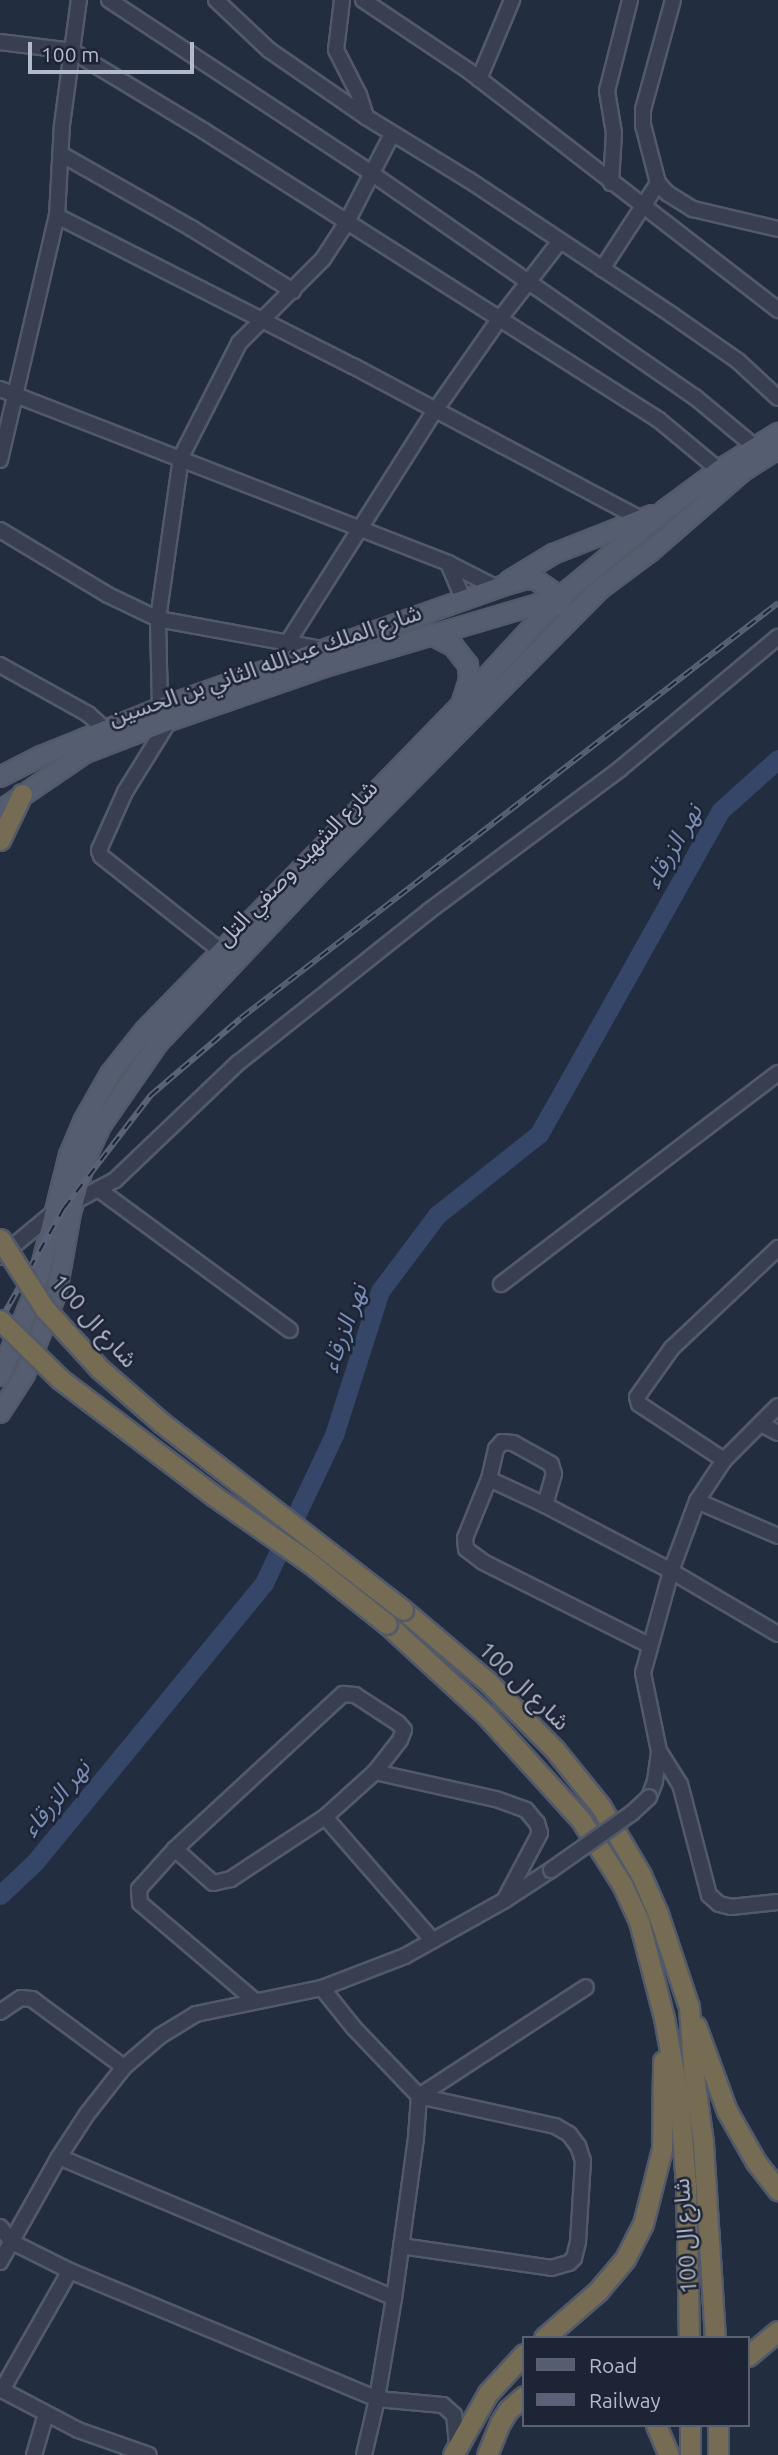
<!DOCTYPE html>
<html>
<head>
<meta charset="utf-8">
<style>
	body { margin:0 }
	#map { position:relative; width:778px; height:2455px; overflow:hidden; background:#232d40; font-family:Ubuntu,"Noto Sans Arabic",sans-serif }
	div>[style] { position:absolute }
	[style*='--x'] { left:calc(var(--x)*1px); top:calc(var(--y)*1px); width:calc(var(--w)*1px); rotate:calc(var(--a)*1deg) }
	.river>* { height:19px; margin:-9.5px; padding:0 9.5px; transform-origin:9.5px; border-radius:9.5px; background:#354668 }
	.roads { filter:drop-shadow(2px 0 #525a6a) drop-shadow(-2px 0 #525a6a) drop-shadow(0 2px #525a6a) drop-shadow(0 -2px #525a6a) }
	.minor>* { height:14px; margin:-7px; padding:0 7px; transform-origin:7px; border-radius:7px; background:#373f50 }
	.major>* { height:18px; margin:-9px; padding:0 9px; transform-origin:9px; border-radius:9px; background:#555e70 }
	.highway>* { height:19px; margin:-9.5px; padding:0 9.5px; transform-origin:9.5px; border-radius:9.5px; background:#766b53 }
	.rail>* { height:6px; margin-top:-3px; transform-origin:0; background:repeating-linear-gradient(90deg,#1c2435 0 10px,#596277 0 20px); box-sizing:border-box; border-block:2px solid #596277 }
	.bridges { filter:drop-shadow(2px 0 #525a6a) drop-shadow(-2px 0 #525a6a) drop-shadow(0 2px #525a6a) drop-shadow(0 -2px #525a6a) }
	.minor-bridge>* { height:14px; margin:-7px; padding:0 7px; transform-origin:7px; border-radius:7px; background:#373f50 }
	.highway-bridge>* { height:19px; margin:-9.5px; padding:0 9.5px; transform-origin:9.5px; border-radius:9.5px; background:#766b53 }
	span { translate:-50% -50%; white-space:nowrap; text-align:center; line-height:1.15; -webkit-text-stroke:5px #1c2435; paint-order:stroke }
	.street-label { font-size:23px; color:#b3baca }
	.water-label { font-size:24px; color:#798db4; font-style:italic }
	.legend { position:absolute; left:522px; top:2336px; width:228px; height:91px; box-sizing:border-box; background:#1c2435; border:2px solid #586071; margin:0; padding:9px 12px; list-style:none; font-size:21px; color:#b3baca }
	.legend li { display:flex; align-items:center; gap:14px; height:35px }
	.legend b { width:35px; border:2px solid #586071 }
	.scale { position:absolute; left:28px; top:42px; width:166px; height:32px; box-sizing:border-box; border:4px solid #b3baca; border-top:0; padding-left:9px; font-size:21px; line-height:24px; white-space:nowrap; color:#b3baca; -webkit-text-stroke:5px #1c2435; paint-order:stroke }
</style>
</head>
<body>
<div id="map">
	<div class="river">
		<div style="--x:0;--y:1895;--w:48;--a:-43.3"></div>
		<div style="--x:35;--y:1862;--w:361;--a:-50.6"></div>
		<div style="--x:264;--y:1583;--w:164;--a:-64.7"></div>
		<div style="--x:334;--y:1435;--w:151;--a:-72.3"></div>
		<div style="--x:380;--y:1291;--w:95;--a:-53.1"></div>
		<div style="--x:437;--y:1215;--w:130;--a:-38.5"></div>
		<div style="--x:539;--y:1134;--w:370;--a:-60.7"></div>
		<div style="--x:720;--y:811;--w:78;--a:-41.9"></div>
	</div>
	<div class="roads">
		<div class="minor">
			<div style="--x:109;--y:0;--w:314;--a:33.4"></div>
			<div style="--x:371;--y:173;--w:394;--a:34.7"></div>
			<div style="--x:695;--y:397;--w:78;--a:39.8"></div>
			<div style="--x:216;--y:0;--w:73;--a:43.3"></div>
			<div style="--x:269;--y:50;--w:118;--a:34.6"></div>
			<div style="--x:366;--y:117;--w:121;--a:31.5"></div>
			<div style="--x:469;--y:180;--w:244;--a:33.6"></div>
			<div style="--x:672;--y:315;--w:80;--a:34.9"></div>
			<div style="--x:738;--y:361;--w:54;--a:42.8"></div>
			<div style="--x:342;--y:0;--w:50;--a:96.8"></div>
			<div style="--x:336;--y:50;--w:51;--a:62.9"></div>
			<div style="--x:359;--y:95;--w:23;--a:72"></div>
			<div style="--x:363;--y:0;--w:128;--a:33.8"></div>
			<div style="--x:469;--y:71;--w:391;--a:37.7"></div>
			<div style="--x:673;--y:0;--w:114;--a:105.3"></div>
			<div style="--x:643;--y:110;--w:15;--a:90"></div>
			<div style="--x:643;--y:125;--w:60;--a:75.5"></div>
			<div style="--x:658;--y:183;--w:13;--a:48"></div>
			<div style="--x:667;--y:193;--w:31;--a:32"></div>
			<div style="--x:693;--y:209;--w:87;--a:13.2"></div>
			<div style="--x:0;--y:42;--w:73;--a:7.1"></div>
			<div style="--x:72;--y:51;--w:154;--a:31.2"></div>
			<div style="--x:204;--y:131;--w:539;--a:32.42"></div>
			<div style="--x:659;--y:420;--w:78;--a:39.8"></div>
			<div style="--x:479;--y:79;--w:86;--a:-67.3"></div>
			<div style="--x:61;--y:154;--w:150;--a:29.6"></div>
			<div style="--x:191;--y:228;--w:120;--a:31.7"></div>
			<div style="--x:611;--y:183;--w:50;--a:-86.6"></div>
			<div style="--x:614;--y:133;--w:43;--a:-99.5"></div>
			<div style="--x:607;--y:91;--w:94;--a:-75.8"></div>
			<div style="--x:57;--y:216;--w:332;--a:26.9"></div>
			<div style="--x:353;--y:366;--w:326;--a:28"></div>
			<div style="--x:602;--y:269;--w:103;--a:-56.9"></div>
			<div style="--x:0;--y:389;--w:481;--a:21.2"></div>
			<div style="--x:448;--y:563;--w:55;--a:27"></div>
			<div style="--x:0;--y:460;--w:251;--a:-76.9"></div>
			<div style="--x:57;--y:216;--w:91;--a:-86.9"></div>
			<div style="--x:62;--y:125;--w:126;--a:-82.3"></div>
			<div style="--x:0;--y:530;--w:126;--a:31"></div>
			<div style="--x:108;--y:595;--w:55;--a:25.6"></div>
			<div style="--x:158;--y:619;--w:167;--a:10.4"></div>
			<div style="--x:448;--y:563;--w:39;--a:67"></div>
			<div style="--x:286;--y:645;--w:276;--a:-57.6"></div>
			<div style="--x:434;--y:412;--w:111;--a:-54.9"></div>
			<div style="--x:498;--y:321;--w:101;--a:-52.2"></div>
			<div style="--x:0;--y:665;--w:101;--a:29.1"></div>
			<div style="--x:88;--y:714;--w:24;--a:42"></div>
			<div style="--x:160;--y:708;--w:89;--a:-91.3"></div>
			<div style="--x:158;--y:619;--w:164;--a:-81.9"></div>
			<div style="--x:181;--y:457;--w:128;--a:-63"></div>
			<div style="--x:239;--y:343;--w:119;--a:-45"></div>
			<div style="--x:323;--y:259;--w:44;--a:-57"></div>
			<div style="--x:347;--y:222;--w:99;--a:-62.9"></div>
			<div style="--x:169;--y:721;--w:84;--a:121.8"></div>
			<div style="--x:125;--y:792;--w:64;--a:114.1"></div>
			<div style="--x:99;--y:850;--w:6;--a:72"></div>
			<div style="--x:101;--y:856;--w:153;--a:38.4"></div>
			<div style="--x:98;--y:1189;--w:238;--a:36.3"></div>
			<div style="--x:0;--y:1257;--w:69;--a:-39.7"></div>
			<div style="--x:53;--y:1213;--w:70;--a:-28"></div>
			<div style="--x:115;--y:1180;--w:170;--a:-43.6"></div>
			<div style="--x:238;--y:1063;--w:244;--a:-38.5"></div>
			<div style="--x:429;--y:911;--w:238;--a:-36.6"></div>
			<div style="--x:620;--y:769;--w:206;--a:-39.9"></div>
			<div style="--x:501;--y:1284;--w:348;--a:-37.3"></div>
			<div style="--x:761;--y:1424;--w:19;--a:28"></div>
			<div style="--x:724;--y:1460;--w:102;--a:-146.6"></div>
			<div style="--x:639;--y:1404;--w:7;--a:-106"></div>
			<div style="--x:637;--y:1397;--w:60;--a:-54.5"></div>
			<div style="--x:672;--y:1348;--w:146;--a:-43.3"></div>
			<div style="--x:489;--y:1479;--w:62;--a:24.9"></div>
			<div style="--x:545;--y:1505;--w:142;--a:27.6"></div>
			<div style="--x:671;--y:1571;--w:124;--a:30.5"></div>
			<div style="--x:697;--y:1501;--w:88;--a:23.4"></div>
			<div style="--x:545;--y:1505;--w:32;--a:-74"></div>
			<div style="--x:554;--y:1474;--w:10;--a:-107"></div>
			<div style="--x:551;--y:1464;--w:43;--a:-151.1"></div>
			<div style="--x:513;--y:1443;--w:11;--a:-175"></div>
			<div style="--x:502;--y:1442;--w:9;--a:131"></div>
			<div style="--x:496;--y:1449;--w:31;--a:103"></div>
			<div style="--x:489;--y:1479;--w:64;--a:112.1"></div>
			<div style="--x:465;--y:1538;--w:11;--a:85"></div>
			<div style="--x:466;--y:1549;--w:21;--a:37"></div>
			<div style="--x:483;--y:1562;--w:186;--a:26.6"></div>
			<div style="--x:343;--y:1694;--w:12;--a:5"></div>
			<div style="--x:355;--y:1695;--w:51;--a:33.1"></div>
			<div style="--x:398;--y:1723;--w:9;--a:49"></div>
			<div style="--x:404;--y:1730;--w:11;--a:112"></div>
			<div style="--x:400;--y:1740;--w:41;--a:128"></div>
			<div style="--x:375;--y:1772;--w:67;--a:138"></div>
			<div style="--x:325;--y:1817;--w:113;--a:146.6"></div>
			<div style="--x:231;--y:1879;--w:18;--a:167"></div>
			<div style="--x:213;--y:1883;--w:51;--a:-138.2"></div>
			<div style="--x:175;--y:1849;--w:229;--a:-42.7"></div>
			<div style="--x:659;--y:1751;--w:39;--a:58"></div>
			<div style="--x:680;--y:1784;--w:115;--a:75.4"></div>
			<div style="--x:709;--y:1895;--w:13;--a:42"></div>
			<div style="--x:719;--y:1904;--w:12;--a:14"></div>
			<div style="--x:731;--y:1907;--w:47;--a:-6.1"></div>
			<div style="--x:375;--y:1772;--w:124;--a:12.6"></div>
			<div style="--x:496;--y:1799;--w:32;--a:20"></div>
			<div style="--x:526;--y:1810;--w:17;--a:50"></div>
			<div style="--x:537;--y:1823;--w:10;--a:73"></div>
			<div style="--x:540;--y:1833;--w:75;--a:117.9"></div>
			<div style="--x:649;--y:1797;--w:17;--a:-69"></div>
			<div style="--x:655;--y:1781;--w:30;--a:-82"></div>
			<div style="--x:659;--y:1751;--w:80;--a:-101.6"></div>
			<div style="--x:643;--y:1673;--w:106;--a:-74.6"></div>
			<div style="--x:671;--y:1571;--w:75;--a:-69.6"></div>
			<div style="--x:697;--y:1501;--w:49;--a:-56.6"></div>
			<div style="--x:724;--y:1460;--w:76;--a:-45"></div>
			<div style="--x:325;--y:1817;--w:164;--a:48.9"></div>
			<div style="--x:175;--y:1849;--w:54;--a:132"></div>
			<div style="--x:139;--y:1889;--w:14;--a:86"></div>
			<div style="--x:140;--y:1903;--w:150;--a:40.4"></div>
			<div style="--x:322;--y:1988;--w:51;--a:51.3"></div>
			<div style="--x:354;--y:2028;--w:94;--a:46.3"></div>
			<div style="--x:419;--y:2096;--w:42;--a:94.1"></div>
			<div style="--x:416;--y:2138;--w:162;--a:97.8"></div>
			<div style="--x:394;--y:2298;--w:102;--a:99.6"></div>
			<div style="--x:377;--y:2399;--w:57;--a:103.1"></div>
			<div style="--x:0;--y:2012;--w:25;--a:-34"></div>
			<div style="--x:21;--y:1998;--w:11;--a:5"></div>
			<div style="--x:32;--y:1999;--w:114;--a:36.5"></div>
			<div style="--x:419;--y:2096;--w:199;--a:-33.1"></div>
			<div style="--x:59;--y:2157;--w:363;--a:22.8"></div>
			<div style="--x:0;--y:2227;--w:19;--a:51"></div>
			<div style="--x:12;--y:2242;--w:65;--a:26.6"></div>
			<div style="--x:70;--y:2271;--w:333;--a:22.6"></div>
			<div style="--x:377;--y:2399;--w:66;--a:5.2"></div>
			<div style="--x:443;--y:2405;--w:15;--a:42"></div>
			<div style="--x:454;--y:2415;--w:29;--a:84"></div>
			<div style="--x:401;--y:2246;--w:152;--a:8.3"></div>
			<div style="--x:551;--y:2268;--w:19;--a:-16"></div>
			<div style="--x:569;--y:2263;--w:7;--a:-45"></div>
			<div style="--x:574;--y:2258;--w:16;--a:-76"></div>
			<div style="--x:578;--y:2242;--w:81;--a:-86.5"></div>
			<div style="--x:583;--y:2161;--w:16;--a:-108"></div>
			<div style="--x:578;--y:2146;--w:15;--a:-127"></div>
			<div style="--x:569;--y:2134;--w:16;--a:-150"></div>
			<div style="--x:555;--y:2126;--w:139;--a:-167.6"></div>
			<div style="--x:0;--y:2262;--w:120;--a:-60.7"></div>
			<div style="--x:59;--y:2157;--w:51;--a:-56.9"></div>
			<div style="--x:87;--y:2114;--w:60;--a:-51.8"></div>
			<div style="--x:124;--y:2067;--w:48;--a:-40.7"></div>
			<div style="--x:160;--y:2036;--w:42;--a:-31.4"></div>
			<div style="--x:196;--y:2014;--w:129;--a:-11.7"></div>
			<div style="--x:322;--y:1988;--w:89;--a:-21.1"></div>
			<div style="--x:405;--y:1956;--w:115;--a:-29.2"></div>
			<div style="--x:505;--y:1900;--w:55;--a:-33.1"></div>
			<div style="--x:0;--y:2389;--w:88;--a:27.7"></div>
			<div style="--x:78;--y:2430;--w:75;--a:19.4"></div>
			<div style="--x:2;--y:2390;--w:137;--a:-60.3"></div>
			<div style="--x:34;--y:2455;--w:43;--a:-73.7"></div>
		</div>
		<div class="major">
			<div style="--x:509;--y:581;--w:52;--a:-31.5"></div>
			<div style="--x:553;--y:554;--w:106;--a:-21.5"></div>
			<div style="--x:430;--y:634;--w:27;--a:28"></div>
			<div style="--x:454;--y:647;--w:23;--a:52"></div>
			<div style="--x:468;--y:665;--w:15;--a:86"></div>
			<div style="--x:469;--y:680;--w:22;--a:108"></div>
			<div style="--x:0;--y:777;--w:46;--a:-27.1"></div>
			<div style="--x:41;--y:756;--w:128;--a:-22"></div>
			<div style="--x:160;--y:708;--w:363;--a:-19.6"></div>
			<div style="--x:502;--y:586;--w:26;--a:-16"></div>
			<div style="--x:527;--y:579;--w:9;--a:6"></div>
			<div style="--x:536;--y:580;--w:29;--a:35"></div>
			<div style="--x:560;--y:597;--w:9;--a:84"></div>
			<div style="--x:0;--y:811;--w:103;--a:-34.3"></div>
			<div style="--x:85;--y:753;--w:90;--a:-20.9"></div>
			<div style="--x:169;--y:721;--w:171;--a:-19.1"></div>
			<div style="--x:331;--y:665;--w:241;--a:-16.4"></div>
			<div style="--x:0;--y:1376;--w:92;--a:-67.6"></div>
			<div style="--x:35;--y:1291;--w:140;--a:-76"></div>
			<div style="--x:69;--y:1155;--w:38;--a:-67"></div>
			<div style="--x:84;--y:1120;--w:53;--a:-60.5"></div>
			<div style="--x:110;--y:1074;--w:56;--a:-51.5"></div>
			<div style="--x:145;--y:1030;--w:452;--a:-45.8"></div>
			<div style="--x:460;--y:706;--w:148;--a:-47.5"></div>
			<div style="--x:560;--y:597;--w:136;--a:-39.6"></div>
			<div style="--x:665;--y:510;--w:67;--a:-36.5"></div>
			<div style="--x:719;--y:470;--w:70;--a:-32.1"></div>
			<div style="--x:0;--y:1413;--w:46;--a:-57.3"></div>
			<div style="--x:25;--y:1374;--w:88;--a:-68.7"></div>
			<div style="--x:57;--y:1292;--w:80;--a:-80"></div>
			<div style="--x:71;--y:1213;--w:57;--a:-74.7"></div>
			<div style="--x:86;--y:1158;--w:38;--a:-65"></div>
			<div style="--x:102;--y:1124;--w:98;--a:-55.3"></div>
			<div style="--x:158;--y:1043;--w:227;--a:-46.6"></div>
			<div style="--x:314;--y:878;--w:407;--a:-45.3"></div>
			<div style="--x:600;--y:589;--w:64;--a:-36.7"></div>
			<div style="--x:651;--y:551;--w:122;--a:-41"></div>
			<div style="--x:743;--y:471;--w:41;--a:-32.2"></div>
		</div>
		<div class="highway">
			<div style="--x:0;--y:840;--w:51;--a:-64.4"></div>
			<div style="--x:403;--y:1610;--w:113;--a:40.3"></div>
			<div style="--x:489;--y:1683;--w:94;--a:45.4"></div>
			<div style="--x:555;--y:1750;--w:73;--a:51.1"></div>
			<div style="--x:601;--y:1807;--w:79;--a:59.5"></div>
			<div style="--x:641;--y:1875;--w:43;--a:66.4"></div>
			<div style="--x:658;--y:1914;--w:98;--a:71.6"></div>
			<div style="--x:689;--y:2007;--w:61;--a:86.2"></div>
			<div style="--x:693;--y:2068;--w:76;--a:82.4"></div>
			<div style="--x:703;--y:2143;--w:195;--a:86.5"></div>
			<div style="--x:387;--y:1624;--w:133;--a:42.6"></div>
			<div style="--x:485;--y:1714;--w:143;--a:47.8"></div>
			<div style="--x:581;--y:1820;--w:76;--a:57.4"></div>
			<div style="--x:622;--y:1884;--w:41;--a:65.3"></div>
			<div style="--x:639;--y:1921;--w:100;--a:75.5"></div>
			<div style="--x:664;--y:2018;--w:82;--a:79.5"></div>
			<div style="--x:679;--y:2099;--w:86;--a:85.3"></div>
			<div style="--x:686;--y:2185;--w:153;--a:88.9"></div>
			<div style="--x:696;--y:2026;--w:90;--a:70"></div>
			<div style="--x:727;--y:2111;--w:59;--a:60.4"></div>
			<div style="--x:756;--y:2162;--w:36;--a:52"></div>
			<div style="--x:544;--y:2338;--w:72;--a:-41"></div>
			<div style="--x:598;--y:2291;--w:42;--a:-49.8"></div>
			<div style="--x:625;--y:2259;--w:39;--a:-63"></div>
			<div style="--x:643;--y:2224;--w:77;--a:-75.8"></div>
			<div style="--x:662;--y:2149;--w:88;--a:-89.3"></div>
			<div style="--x:748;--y:2356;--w:39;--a:-40"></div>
			<div style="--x:656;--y:2425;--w:33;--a:67"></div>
			<div style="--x:690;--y:2425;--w:30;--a:90"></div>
			<div style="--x:718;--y:2425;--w:30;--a:90"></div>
			<div style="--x:453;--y:2455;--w:71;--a:-60.6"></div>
			<div style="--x:488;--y:2393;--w:53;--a:-47.3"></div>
			<div style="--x:487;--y:2455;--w:35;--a:-68"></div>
			<div style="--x:500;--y:2423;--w:15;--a:-58"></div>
			<div style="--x:508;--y:2410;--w:21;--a:-41"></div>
		</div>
	</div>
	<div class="rail">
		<div style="--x:0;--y:1321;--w:130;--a:-60.5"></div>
		<div style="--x:64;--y:1208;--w:143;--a:-52.4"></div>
		<div style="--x:151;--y:1095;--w:118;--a:-40.5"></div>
		<div style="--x:241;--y:1018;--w:679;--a:-37.7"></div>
	</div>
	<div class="bridges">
		<div class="minor-bridge">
			<div style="--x:551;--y:1870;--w:99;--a:-35.1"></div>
			<div style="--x:632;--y:1813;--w:23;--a:-43"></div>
		</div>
		<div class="highway-bridge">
			<div style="--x:0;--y:1239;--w:83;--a:57.3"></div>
			<div style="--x:45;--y:1309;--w:81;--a:47.5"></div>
			<div style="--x:100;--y:1369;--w:82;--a:41.1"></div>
			<div style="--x:162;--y:1423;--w:305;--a:37.8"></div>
			<div style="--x:0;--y:1320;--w:84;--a:44.5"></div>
			<div style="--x:60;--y:1379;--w:193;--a:37.2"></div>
			<div style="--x:214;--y:1496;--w:117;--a:34.9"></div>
			<div style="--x:310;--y:1563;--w:98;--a:38.4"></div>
		</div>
	</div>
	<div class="street-label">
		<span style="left:265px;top:665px;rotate:-19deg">شارع الملك عبدالله الثاني بن الحسين</span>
		<span style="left:297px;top:863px;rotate:-46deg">شارع الشهيد وصفي التل</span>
		<span style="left:94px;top:1321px;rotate:48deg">شارع ال 100</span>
		<span style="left:524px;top:1686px;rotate:44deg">شارع ال 100</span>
		<span style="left:685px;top:2236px;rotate:-94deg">شارع ال 100</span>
	</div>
	<div class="water-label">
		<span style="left:673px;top:846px;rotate:-60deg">نهر الزرقاء</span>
		<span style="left:344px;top:1328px;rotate:-70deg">نهر الزرقاء</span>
		<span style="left:56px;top:1798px;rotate:-50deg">نهر الزرقاء</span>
	</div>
	<ul class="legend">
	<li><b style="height:9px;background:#555e70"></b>Road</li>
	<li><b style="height:9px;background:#596277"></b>Railway</li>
	</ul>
	<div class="scale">100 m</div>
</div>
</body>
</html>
